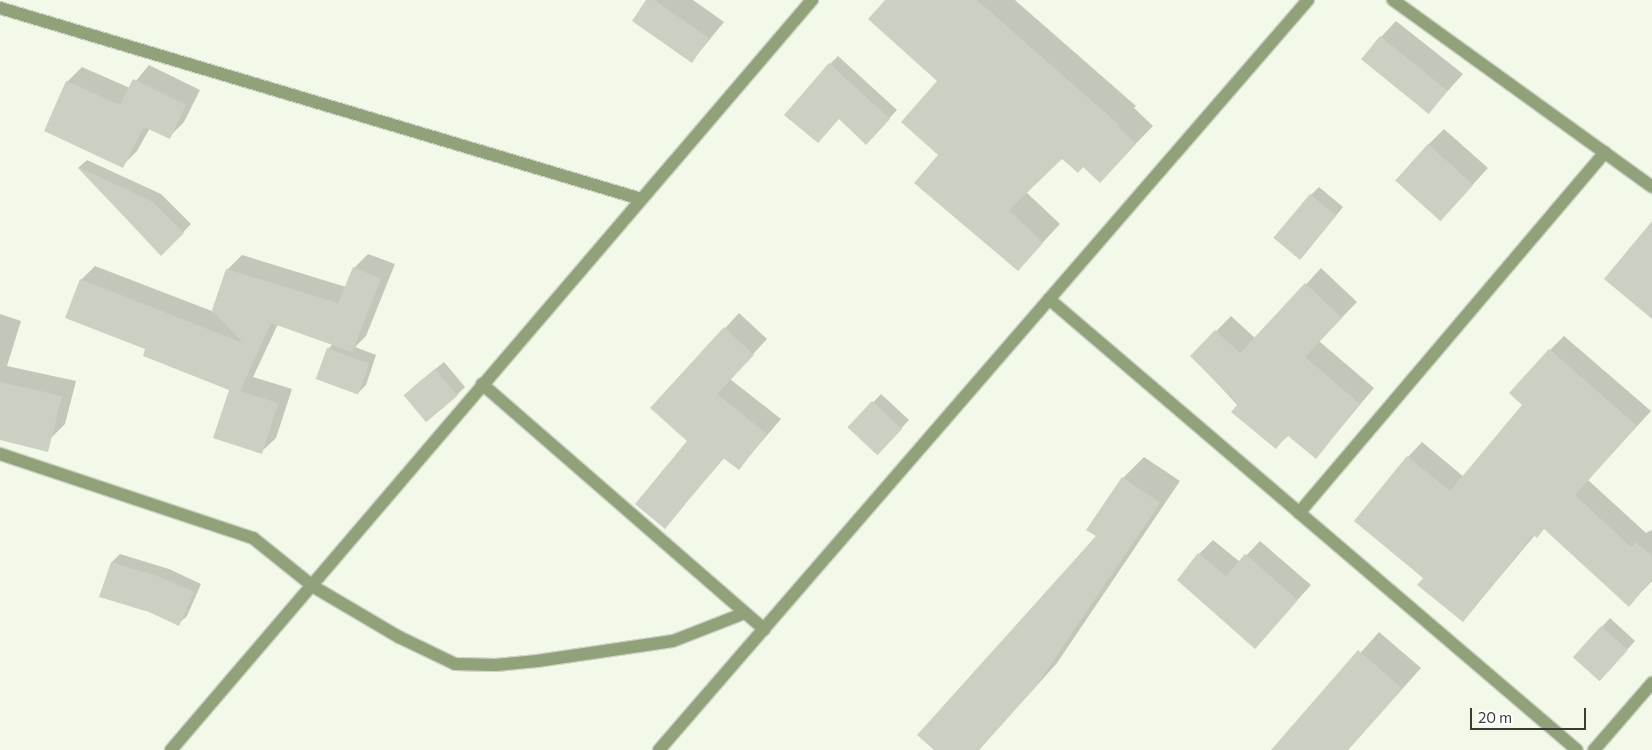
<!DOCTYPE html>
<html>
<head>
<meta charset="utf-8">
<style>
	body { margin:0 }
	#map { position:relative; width:1652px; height:750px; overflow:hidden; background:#f3f9e9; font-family:Commissioner,sans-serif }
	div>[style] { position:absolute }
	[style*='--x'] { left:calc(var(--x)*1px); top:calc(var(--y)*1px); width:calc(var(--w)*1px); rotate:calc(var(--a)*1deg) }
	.shadow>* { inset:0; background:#0003 }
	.building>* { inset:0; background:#cbd1c2; transform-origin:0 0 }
	.roads { filter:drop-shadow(1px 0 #ced3c5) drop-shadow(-1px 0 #ced3c5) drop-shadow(0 1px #ced3c5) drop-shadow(0 -1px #ced3c5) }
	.minor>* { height:12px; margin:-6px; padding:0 6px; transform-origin:6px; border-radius:6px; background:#91a17a }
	span { translate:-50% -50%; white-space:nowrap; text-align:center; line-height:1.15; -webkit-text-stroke:5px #fff; paint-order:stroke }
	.scale { position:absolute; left:1470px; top:708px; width:116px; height:22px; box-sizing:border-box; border:2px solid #3a3c36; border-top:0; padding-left:6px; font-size:15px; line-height:18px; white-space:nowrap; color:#3a3c36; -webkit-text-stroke:4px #fff; paint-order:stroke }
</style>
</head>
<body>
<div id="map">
	<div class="shadow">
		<div style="clip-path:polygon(648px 0,693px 0,724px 22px,692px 61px)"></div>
		<div style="clip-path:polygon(886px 0,1015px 0,1136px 106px,1134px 108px,1153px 126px,1117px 163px,1083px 166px,1061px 157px,1026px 192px,1060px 224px,1017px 270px,940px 155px,939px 81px)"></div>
		<div style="clip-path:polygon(1396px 21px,1463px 74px,1428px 113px,1381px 37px)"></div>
		<div style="clip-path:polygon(838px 56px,897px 110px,874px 135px,839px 118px,830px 64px)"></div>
		<div style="clip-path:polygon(149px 65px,200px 90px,184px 122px,169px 137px,150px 128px,137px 151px,122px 166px,67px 82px,82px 67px,130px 88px)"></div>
		<div style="clip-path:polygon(1444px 129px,1488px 168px,1456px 203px,1428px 145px)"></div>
		<div style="clip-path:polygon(87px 160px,161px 194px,191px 224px,161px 255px,78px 168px)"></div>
		<div style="clip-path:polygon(1319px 187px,1343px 207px,1300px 260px,1311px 195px)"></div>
		<div style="clip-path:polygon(368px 254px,395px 264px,366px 336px,355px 347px,376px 355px,366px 385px,358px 393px,328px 349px,333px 344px,278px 324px,253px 377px,292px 389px,276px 438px,261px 452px,230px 389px,147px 349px,81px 280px,95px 266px,217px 313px,227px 270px,242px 255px,346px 287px,354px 268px)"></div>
		<div style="clip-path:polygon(1321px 268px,1357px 302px,1319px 341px,1374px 388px,1316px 457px,1289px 435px,1276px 447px,1192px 356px,1231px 316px,1256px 339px)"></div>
		<div style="clip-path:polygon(739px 313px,767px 339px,730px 379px,781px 419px,739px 468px,725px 457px,665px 527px,688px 441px,652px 408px)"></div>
		<div style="clip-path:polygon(0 314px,21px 321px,7px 366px,76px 381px,65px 424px,51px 438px,0 421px)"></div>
		<div style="clip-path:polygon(1564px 336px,1651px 411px,1588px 480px,1646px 533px,1652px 530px,1652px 581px,1629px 605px,1545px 528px,1535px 535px,1463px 621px,1424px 577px,1408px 457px,1422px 442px,1464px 477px,1524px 405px,1550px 350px)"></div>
		<div style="clip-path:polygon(444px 362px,465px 387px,457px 395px,413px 387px)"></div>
		<div style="clip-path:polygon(881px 394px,909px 420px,886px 445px,850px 427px)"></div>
		<div style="clip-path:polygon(1144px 457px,1180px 481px,1057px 663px,979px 750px,935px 750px,1098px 536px,1123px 478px)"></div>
		<div style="clip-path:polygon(1213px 540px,1240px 562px,1260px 541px,1311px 585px,1255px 647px,1199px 554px)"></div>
		<div style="clip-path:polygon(120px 554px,169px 569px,201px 584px,187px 616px,178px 624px,150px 611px,101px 596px,112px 562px)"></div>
		<div style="clip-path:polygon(1610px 618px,1635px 641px,1607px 672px,1574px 657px)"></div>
		<div style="clip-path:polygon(1379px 632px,1421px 668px,1348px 750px,1274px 750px)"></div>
	</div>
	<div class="building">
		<div style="clip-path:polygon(646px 0,654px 0,709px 38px,692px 63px,632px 21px)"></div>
		<div style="clip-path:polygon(885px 0,977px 0,1119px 125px,1118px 127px,1136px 144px,1100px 183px,1083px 167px,1078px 173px,1062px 159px,1009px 210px,1043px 243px,1018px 271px,914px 183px,938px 155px,901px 122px,937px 81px,868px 19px)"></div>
		<div style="left:1380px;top:36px;width:87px;height:30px;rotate:39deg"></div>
		<div style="clip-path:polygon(829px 63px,890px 119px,866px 145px,839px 119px,818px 143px,784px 115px)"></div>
		<div style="clip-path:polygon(133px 79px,186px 105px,170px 139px,144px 127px,123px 168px,44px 131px,66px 81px,120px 105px)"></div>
		<div style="left:1428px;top:144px;width:61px;height:49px;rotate:42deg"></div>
		<div style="clip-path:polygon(78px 167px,153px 202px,184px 233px,161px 256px)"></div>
		<div style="left:1310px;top:194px;width:34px;height:57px;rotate:40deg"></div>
		<div style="clip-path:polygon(1652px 221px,1652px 319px,1604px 279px)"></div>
		<div style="clip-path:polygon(353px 267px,381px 279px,352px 352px,271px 323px,240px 391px,278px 403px,262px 454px,213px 438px,229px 390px,143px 356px,145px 349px,65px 318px,80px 279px,243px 343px,212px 310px,226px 269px,338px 303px)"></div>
		<div style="clip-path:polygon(1305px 283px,1342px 318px,1305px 357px,1360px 404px,1316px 459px,1287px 435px,1276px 449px,1231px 412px,1238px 404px,1190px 356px,1215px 330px,1240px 353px)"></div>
		<div style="clip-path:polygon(724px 327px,754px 355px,717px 394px,767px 434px,739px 470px,723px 458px,665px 529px,635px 504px,687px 441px,650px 408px)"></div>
		<div style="left:327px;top:348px;width:45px;height:33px;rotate:20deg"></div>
		<div style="clip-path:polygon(1549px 349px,1637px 426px,1575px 495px,1631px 547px,1635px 542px,1652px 555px,1652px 579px,1629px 607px,1544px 529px,1537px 538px,1533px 535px,1463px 622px,1417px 585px,1423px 578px,1354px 521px,1407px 456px,1450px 491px,1522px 405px,1509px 393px)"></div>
		<div style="left:435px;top:369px;width:35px;height:41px;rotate:50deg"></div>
		<div style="clip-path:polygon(0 382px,62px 396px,48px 452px,0 440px)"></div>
		<div style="left:872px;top:401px;width:41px;height:36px;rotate:43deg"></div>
		<div style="clip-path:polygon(1122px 477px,1160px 503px,1036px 686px,978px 750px,934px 750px,917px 735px,1096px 536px,1086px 530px)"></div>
		<div style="clip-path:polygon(1198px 553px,1226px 576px,1245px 554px,1298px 600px,1255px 649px,1177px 580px)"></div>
		<div style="clip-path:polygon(111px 562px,160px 577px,194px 592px,179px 626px,149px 612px,99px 597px)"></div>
		<div style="left:1601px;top:626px;width:36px;height:42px;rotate:42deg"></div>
		<div style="clip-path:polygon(1358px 650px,1402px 688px,1348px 750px,1271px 750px)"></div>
	</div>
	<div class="roads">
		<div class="minor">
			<div style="--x:1393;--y:0;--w:319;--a:35.8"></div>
			<div style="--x:0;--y:8;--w:669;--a:16.59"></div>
			<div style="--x:1049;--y:299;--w:694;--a:40.5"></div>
			<div style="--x:482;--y:384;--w:374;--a:41"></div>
			<div style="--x:0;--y:454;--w:267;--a:18.4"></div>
			<div style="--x:253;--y:538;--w:78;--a:38.8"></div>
			<div style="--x:314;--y:587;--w:99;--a:30.5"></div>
			<div style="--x:399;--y:637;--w:62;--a:25.7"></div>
			<div style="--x:455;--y:664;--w:41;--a:1.4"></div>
			<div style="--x:496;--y:665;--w:41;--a:-5.6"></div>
			<div style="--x:537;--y:661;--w:137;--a:-8.4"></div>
			<div style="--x:673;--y:641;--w:77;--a:-21.3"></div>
			<div style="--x:1299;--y:513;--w:473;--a:-49.7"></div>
			<div style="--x:171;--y:750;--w:987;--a:-49.48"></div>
			<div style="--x:659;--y:750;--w:992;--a:-49.13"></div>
			<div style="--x:1594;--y:750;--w:89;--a:-49.1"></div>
		</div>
	</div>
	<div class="scale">20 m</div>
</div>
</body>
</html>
